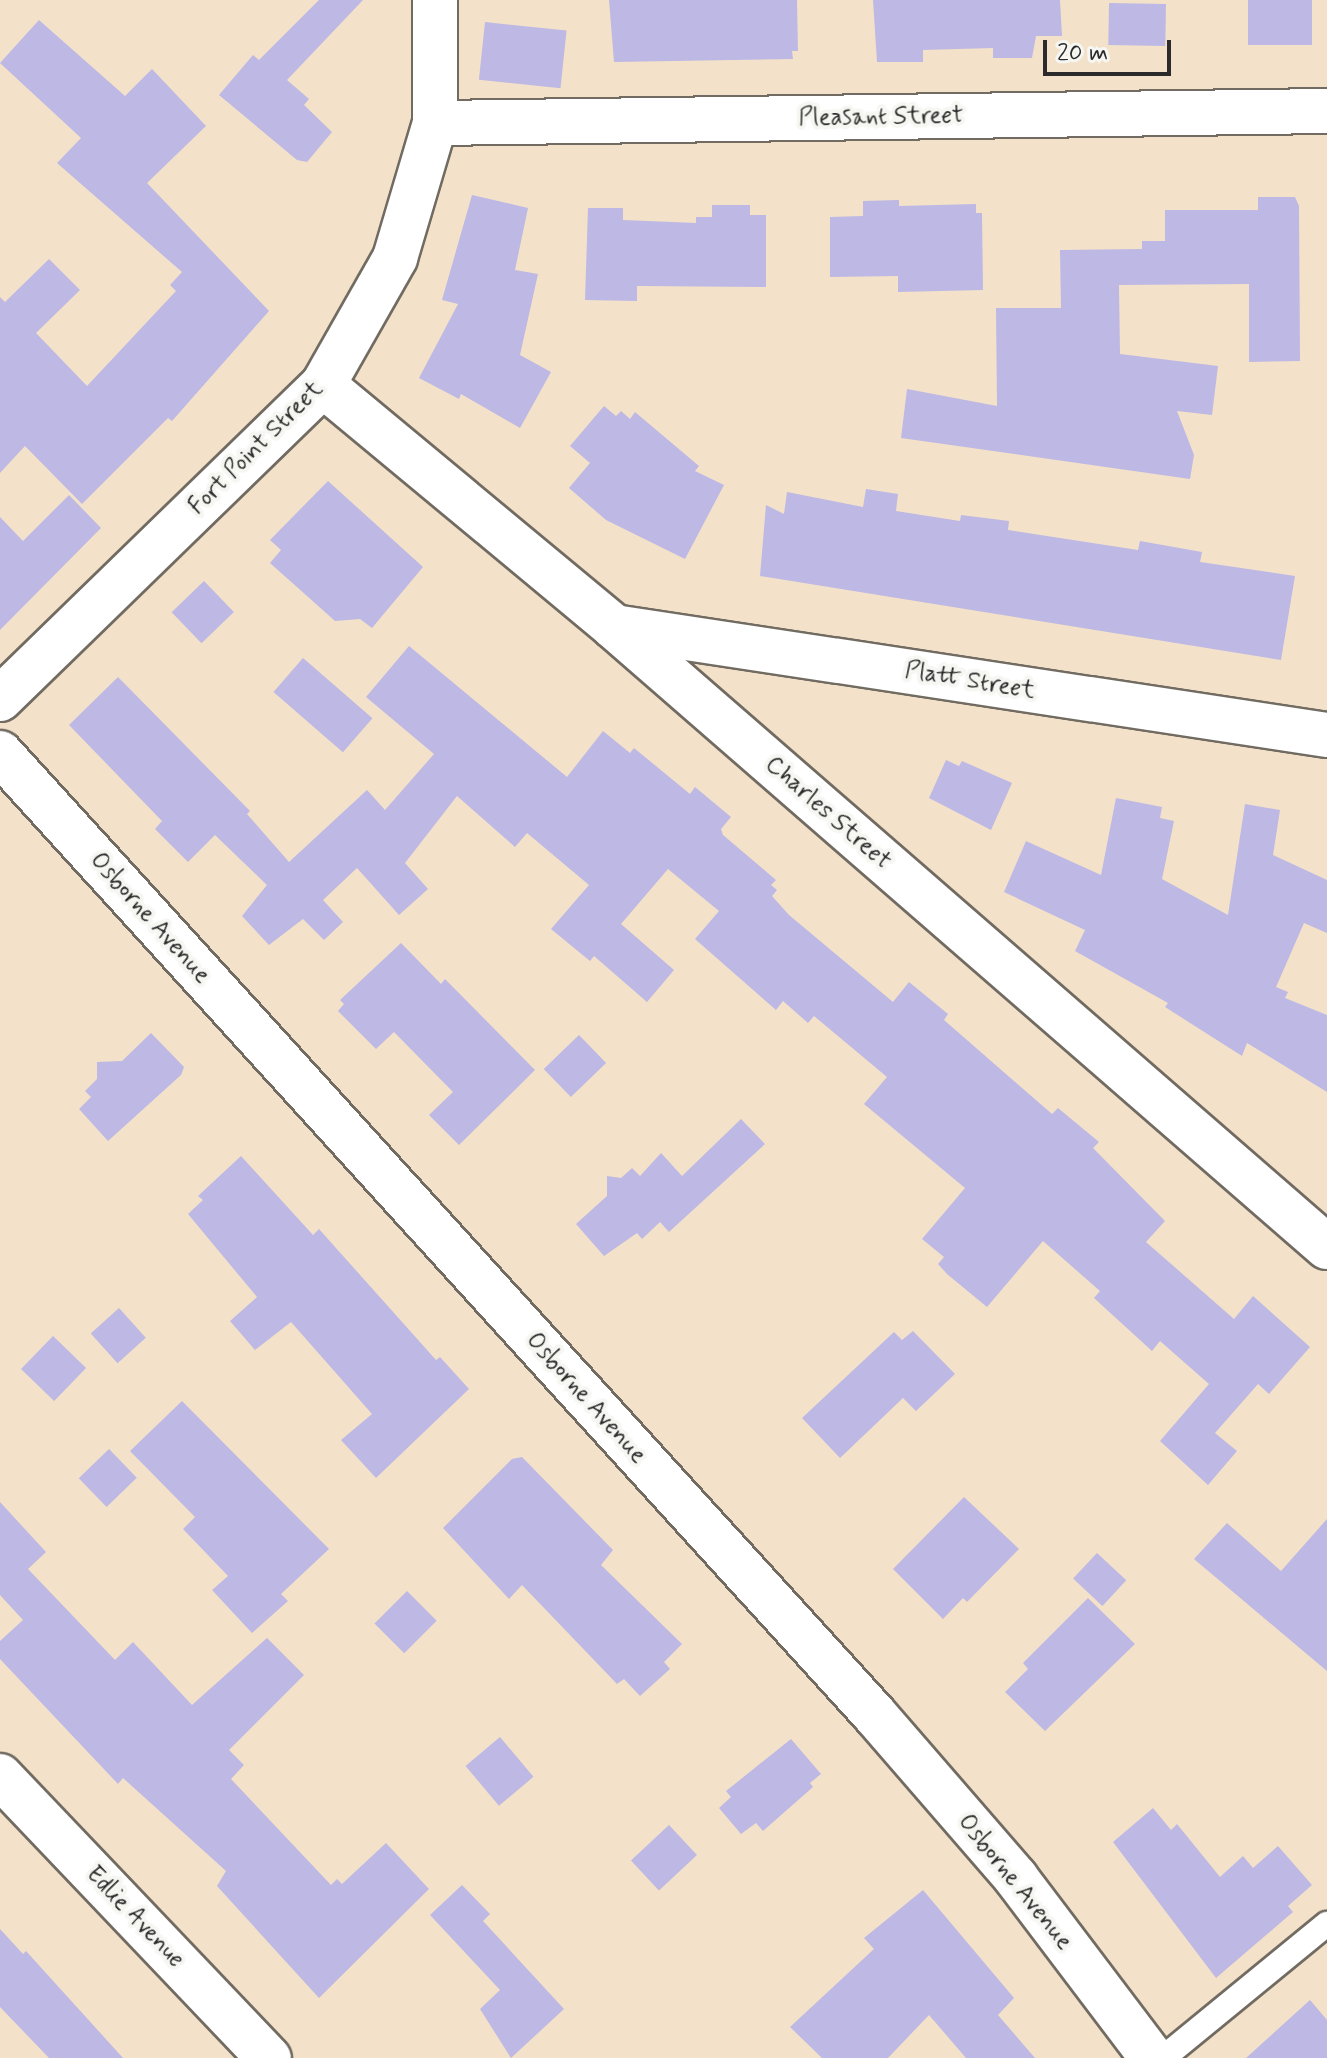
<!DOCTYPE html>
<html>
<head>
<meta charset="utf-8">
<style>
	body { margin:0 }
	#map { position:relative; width:1327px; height:2058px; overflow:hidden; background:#f3e2c9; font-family:Mynerve,sans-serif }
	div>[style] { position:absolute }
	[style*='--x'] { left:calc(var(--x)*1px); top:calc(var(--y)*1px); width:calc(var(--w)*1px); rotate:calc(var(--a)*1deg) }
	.building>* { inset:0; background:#bdb8e4; transform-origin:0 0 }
	.roads { filter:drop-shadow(2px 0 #716b62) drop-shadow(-2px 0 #716b62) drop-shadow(0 2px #716b62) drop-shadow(0 -2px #716b62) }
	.service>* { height:24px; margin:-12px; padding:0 12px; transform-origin:12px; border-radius:12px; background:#fff }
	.minor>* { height:44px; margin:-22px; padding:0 22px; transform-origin:22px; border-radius:22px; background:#fff }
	span { translate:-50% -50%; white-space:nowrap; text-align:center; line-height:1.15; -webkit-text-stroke:8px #f6f6f2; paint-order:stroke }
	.street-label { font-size:24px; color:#2b2b2b }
	.scale { position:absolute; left:1043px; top:40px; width:128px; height:36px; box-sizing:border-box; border:4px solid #2b2b2b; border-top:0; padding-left:10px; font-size:24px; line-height:28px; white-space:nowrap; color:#2b2b2b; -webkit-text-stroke:6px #f6f6f2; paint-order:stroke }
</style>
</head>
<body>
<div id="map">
	<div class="building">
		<div style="clip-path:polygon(319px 0,363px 0,287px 80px,309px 99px,304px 105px,332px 132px,307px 162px,297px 160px,219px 95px,253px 55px,259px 60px)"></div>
		<div style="clip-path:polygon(609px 0,797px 0,798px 51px,792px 51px,793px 59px,614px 62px)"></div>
		<div style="clip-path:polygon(873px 0,1060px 0,1062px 36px,1036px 36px,1032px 58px,993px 58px,993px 48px,923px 50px,923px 62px,877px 62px)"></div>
		<div style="left:1248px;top:0;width:64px;height:45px"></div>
		<div style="left:1166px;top:4px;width:42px;height:57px;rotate:91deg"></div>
		<div style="clip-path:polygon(39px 20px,125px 96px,152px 69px,206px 126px,147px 183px,269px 311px,172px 421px,168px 418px,82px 504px,25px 446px,0 473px,0 297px,5px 302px,49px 259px,80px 290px,36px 333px,87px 386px,176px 291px,170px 285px,182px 272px,57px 163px,81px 138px,0 63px)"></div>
		<div style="left:485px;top:22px;width:82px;height:58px;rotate:6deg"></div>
		<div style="clip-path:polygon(472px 195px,528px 208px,515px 270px,538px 274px,520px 355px,551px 372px,520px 428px,461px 394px,459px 399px,419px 378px,458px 304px,442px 300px)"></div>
		<div style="clip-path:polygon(1258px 197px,1295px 197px,1299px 206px,1300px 361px,1249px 362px,1249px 284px,1119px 285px,1120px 354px,1218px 366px,1212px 415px,1177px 411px,1194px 455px,1190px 479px,901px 438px,907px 389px,997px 406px,996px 308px,1061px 308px,1060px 250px,1142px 249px,1142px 241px,1165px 241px,1165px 210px,1258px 210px)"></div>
		<div style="clip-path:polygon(899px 200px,899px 206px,976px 204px,976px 213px,982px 213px,983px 290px,898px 292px,898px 276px,830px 277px,830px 217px,863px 216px,863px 201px)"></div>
		<div style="clip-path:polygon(712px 205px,750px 205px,750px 215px,766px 215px,766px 287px,637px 286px,637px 301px,585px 300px,588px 208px,623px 208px,623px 220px,696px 223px,696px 217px,712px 217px)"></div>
		<div style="clip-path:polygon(604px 406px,616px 416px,621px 411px,630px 419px,635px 412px,699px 466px,695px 471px,724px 485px,685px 559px,606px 520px,569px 488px,590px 463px,570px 446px)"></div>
		<div style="clip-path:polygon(328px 481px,423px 567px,372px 628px,360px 619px,335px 621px,270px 563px,281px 550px,270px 540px)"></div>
		<div style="clip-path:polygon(866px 489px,898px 494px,896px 511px,960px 521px,961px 515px,1009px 521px,1008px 530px,1138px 550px,1140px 541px,1202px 552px,1200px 562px,1295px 576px,1281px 660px,760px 576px,766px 505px,784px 514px,787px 492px,863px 507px)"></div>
		<div style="clip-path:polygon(69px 495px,101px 528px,0 630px,0 517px,23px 541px)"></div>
		<div style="left:204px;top:581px;width:43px;height:45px;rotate:46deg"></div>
		<div style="clip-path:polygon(409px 646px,567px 777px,603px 731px,630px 753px,634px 748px,690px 794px,695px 787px,731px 817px,721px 829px,723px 835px,776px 880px,771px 885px,777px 890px,772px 896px,789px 915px,893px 1002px,909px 982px,948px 1014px,944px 1020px,1052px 1114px,1058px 1108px,1099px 1142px,1093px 1148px,1165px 1221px,1146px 1242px,1234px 1319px,1253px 1296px,1310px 1347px,1269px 1394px,1258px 1384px,1215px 1433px,1237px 1451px,1208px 1485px,1160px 1441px,1209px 1384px,1160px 1341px,1152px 1351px,1094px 1298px,1100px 1291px,1043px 1241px,987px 1307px,947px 1274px,938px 1264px,944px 1257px,922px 1239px,965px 1188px,864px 1104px,887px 1077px,814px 1016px,808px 1023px,783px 1001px,776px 1010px,695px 939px,719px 911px,668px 869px,621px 924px,674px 970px,647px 1002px,594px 956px,590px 961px,551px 929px,589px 885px,527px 833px,515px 847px,457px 796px,405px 863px,428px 889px,399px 915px,357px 868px,323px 900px,343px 922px,324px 940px,303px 919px,269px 945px,242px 916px,267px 885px,215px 835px,188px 862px,155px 829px,162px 821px,69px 725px,118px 677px,250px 811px,247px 814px,289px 862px,367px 790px,385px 810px,434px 754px,366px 697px)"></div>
		<div style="left:303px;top:658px;width:92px;height:45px;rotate:41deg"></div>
		<div style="clip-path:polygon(946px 760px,959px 766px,962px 761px,1012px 783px,991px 830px,929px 798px)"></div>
		<div style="clip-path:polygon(1116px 798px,1162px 807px,1160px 818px,1174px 821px,1162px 879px,1228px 915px,1245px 804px,1280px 810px,1273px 855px,1327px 880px,1327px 933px,1304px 923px,1276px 987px,1288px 992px,1285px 998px,1327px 1015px,1327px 1092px,1247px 1043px,1242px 1056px,1165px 1007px,1168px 1003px,1075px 951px,1085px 930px,1004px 892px,1026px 841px,1101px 875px)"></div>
		<div style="clip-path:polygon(401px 943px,441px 984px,445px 979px,535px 1070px,459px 1145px,429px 1115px,453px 1092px,394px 1032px,376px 1049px,338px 1011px,344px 1004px,340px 1000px)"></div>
		<div style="clip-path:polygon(151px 1033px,184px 1067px,181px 1075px,108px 1141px,79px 1109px,91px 1097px,85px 1091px,97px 1079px,97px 1062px,122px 1061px)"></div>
		<div style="left:579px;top:1035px;width:39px;height:49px;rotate:46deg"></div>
		<div style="clip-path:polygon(741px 1119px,765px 1144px,669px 1232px,660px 1222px,642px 1239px,637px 1233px,604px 1256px,576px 1224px,607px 1196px,607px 1176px,621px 1178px,632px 1168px,640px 1176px,661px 1153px,682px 1176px)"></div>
		<div style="clip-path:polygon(241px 1156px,313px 1235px,319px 1229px,436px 1360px,440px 1357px,469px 1389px,376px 1478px,341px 1440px,372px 1414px,291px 1322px,255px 1350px,230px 1321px,257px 1297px,188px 1214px,203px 1200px,198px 1196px)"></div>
		<div style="left:119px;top:1308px;width:40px;height:38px;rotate:48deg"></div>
		<div style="clip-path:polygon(913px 1331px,955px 1374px,916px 1411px,903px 1398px,840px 1458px,802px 1418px,894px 1332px,902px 1340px)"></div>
		<div style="left:53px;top:1336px;width:46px;height:46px;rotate:44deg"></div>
		<div style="clip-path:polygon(182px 1401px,329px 1549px,281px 1594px,288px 1601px,252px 1633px,212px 1590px,228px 1576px,183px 1529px,195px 1517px,130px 1451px)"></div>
		<div style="left:109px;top:1449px;width:40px;height:42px;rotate:46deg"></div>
		<div style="clip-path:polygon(522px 1457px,613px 1550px,601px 1565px,682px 1644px,664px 1662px,670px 1669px,640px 1696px,624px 1679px,617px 1684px,522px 1585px,509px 1599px,443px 1528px,512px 1459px)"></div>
		<div style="clip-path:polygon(964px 1497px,1019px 1549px,967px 1602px,963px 1598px,943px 1619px,893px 1569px)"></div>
		<div style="clip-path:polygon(0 1502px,46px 1552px,28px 1569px,115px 1660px,133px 1642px,192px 1705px,267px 1638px,304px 1675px,229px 1750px,244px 1765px,231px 1779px,331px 1885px,337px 1879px,342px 1884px,386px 1843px,429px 1889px,319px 1998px,217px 1886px,226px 1871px,123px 1778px,118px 1784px,0 1659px,0 1641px,23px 1620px,0 1595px)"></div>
		<div style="clip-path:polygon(1327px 1519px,1327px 1671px,1194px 1559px,1227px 1523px,1281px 1571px)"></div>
		<div style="left:1097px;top:1553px;width:40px;height:35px;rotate:43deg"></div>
		<div style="left:407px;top:1591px;width:42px;height:46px;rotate:45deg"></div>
		<div style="clip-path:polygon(1088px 1598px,1135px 1644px,1045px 1731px,1005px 1692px,1028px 1669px,1023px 1663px)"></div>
		<div style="left:500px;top:1737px;width:52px;height:45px;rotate:50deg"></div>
		<div style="clip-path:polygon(791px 1739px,821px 1774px,810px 1783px,813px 1787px,763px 1831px,756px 1823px,741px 1834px,719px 1808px,731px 1797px,726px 1791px)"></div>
		<div style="clip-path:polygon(1153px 1808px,1171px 1830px,1177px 1824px,1220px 1877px,1243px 1856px,1253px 1868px,1278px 1846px,1312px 1885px,1288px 1906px,1293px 1912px,1216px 1978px,1113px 1842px)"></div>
		<div style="left:669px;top:1825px;width:41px;height:52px;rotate:47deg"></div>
		<div style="clip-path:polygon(462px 1885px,490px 1914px,483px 1921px,564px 2009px,511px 2058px,480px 2009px,500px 1990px,430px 1915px)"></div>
		<div style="clip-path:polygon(923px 1890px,1014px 1998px,998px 2015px,1035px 2058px,966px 2058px,929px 2015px,888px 2058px,822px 2058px,790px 2027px,874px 1949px,864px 1938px)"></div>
		<div style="clip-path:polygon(0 1929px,23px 1954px,26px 1951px,123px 2058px,49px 2058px,0 2007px)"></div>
		<div style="clip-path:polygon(1310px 2000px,1327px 2020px,1327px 2058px,1246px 2058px)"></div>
	</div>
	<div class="roads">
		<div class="service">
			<div style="--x:1163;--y:2058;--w:212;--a:-39.3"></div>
		</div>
		<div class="minor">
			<div style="--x:435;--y:123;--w:892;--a:-0.77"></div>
			<div style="--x:323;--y:385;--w:378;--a:39.7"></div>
			<div style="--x:614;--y:627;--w:945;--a:41.01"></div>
			<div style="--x:614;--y:627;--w:721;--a:8.61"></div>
			<div style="--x:0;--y:699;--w:450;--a:-44.2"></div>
			<div style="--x:323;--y:385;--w:146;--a:-60.4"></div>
			<div style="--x:395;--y:258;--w:141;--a:-73.5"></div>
			<div style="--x:435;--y:123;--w:123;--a:-90"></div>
			<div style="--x:0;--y:753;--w:1300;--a:47.71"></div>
			<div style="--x:875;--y:1715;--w:216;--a:49.1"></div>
			<div style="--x:1016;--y:1878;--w:226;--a:52.9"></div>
			<div style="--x:0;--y:1776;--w:390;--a:46.4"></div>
		</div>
	</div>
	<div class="street-label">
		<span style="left:881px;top:117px;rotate:-1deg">Pleasant Street</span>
		<span style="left:256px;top:448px;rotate:-45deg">Fort Point Street</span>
		<span style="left:970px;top:681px;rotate:9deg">Platt Street</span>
		<span style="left:828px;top:813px;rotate:41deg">Charles Street</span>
		<span style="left:150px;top:918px;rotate:48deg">Osborne Avenue</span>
		<span style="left:586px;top:1398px;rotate:48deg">Osborne Avenue</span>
		<span style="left:1015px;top:1882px;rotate:51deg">Osborne Avenue</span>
		<span style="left:135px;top:1917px;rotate:46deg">Edlie Avenue</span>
	</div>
	<div class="scale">20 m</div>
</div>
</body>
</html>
